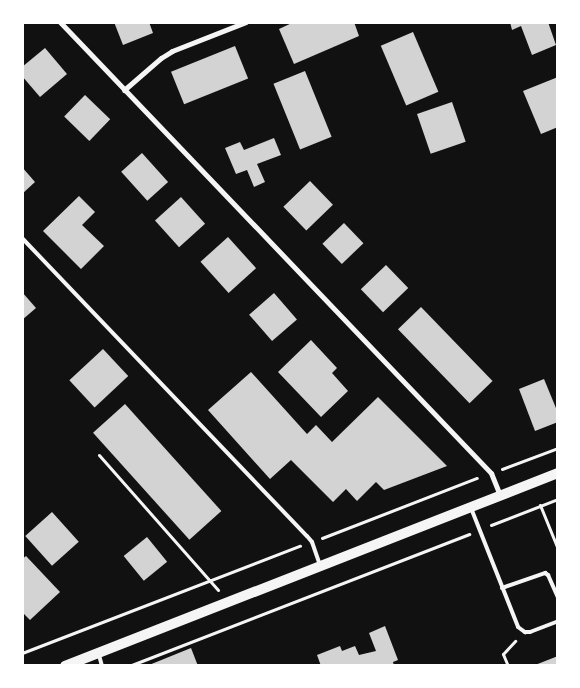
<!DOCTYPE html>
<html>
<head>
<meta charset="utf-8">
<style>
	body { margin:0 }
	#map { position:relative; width:580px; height:688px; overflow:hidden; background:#111; font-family:Lato,sans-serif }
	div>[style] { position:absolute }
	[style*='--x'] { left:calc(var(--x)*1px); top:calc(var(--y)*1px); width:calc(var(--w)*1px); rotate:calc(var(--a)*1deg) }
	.building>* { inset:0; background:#d3d3d3; transform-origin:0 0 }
	.path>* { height:3px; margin:-1.5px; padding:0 1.5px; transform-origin:1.5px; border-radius:1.5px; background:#f5f5f5 }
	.service>* { height:4px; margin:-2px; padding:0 2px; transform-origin:2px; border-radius:2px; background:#f5f5f5 }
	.minor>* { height:5px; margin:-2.5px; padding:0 2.5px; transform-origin:2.5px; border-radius:2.5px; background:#f5f5f5 }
	.secondary>* { height:10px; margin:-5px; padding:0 5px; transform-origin:5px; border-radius:5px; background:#f5f5f5 }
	span { translate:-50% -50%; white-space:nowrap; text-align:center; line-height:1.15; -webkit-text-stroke:5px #fff; paint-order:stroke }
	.frame { position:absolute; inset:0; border:24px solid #fff; pointer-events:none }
</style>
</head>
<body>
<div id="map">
	<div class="building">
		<div style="clip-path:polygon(114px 22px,149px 22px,153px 33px,123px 45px)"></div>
		<div style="clip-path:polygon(294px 22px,354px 22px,359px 36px,294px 64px,279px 29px)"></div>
		<div style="clip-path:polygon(510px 22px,548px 22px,556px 45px,532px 55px,521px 26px,512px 30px)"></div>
		<div style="left:413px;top:32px;width:65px;height:35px;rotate:67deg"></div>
		<div style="left:235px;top:46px;width:35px;height:69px;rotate:68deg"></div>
		<div style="clip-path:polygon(45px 48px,67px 74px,40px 97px,22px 76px,22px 67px)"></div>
		<div style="left:305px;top:71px;width:71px;height:34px;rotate:68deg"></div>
		<div style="clip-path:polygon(558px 77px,558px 127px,541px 134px,523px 91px)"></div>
		<div style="left:85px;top:95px;width:35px;height:30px;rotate:44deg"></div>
		<div style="left:452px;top:102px;width:42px;height:37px;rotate:71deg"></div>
		<div style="clip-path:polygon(274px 138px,281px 155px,257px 164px,265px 182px,254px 187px,247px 170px,236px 174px,225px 148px,240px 142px,244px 150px)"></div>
		<div style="left:142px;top:153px;width:39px;height:28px;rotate:48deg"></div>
		<div style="clip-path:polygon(22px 167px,35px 182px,22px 194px)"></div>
		<div style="left:310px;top:181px;width:33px;height:37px;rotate:46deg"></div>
		<div style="clip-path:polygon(79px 196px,95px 212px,82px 225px,104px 246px,81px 269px,43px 231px)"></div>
		<div style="left:181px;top:197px;width:36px;height:35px;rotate:48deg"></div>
		<div style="left:344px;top:223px;width:28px;height:30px;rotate:46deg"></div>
		<div style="left:228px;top:237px;width:42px;height:37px;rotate:48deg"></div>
		<div style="left:386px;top:265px;width:32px;height:35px;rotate:46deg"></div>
		<div style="clip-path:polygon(22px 292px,36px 308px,22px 320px)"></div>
		<div style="left:274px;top:293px;width:35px;height:33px;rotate:49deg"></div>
		<div style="left:421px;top:307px;width:103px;height:32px;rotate:46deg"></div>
		<div style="clip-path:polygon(311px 340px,337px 368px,332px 373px,348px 391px,321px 417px,278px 372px)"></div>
		<div style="left:103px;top:349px;width:37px;height:46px;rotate:47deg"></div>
		<div style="clip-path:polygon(251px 372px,307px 434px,316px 425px,332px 442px,378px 397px,447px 466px,384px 490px,376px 482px,357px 501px,346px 489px,333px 502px,291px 460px,270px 479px,208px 410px)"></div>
		<div style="clip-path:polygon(544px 379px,558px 413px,558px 422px,535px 431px,519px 389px)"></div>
		<div style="left:125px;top:404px;width:144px;height:43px;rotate:48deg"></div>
		<div style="left:52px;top:512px;width:40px;height:36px;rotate:48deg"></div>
		<div style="left:147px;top:537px;width:32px;height:30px;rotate:51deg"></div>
		<div style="clip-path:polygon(26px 556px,60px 592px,30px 620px,22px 612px,22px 559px)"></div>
		<div style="clip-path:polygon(385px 626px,398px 660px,393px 662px,394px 666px,321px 666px,317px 655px,340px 646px,342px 651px,355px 646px,359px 655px,376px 651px,369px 633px)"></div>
		<div style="clip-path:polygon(191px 648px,198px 666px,149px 666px,149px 665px)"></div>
		<div style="clip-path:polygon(558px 656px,558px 666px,535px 666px,535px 665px)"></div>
	</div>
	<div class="path">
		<div style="--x:99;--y:455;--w:180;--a:48.6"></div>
		<div style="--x:502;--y:469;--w:60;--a:-20.6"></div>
		<div style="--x:540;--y:505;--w:48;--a:67.8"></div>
		<div style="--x:491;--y:525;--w:72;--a:-21.2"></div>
		<div style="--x:322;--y:538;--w:166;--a:-21.2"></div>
		<div style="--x:22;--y:653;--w:298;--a:-21.1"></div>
		<div style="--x:129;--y:666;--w:365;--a:-21.2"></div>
		<div style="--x:508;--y:666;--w:13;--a:-113"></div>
		<div style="--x:503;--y:654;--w:18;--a:-47"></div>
	</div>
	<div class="service">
		<div style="--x:22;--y:238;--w:412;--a:46.3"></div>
		<div style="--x:307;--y:536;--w:8;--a:50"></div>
		<div style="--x:312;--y:542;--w:24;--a:71"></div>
		<div style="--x:471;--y:508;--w:128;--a:68.4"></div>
		<div style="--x:518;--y:627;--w:9;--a:36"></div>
		<div style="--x:525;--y:632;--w:5;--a:0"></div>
		<div style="--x:530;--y:632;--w:30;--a:-21"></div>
		<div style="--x:502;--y:588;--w:46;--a:-19.2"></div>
		<div style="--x:545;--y:573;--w:4;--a:34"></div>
		<div style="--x:548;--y:575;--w:24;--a:66"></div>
		<div style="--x:99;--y:655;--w:11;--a:75"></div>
	</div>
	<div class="minor">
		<div style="--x:60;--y:22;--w:624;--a:46.3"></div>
		<div style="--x:491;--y:473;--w:24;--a:68"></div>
		<div style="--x:124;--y:90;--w:49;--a:-40.9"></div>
		<div style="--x:161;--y:58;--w:13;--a:-32"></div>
		<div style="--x:172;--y:51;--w:79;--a:-21.4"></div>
	</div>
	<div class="secondary">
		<div style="--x:65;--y:666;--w:529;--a:-21.38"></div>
	</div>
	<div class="frame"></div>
</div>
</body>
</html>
